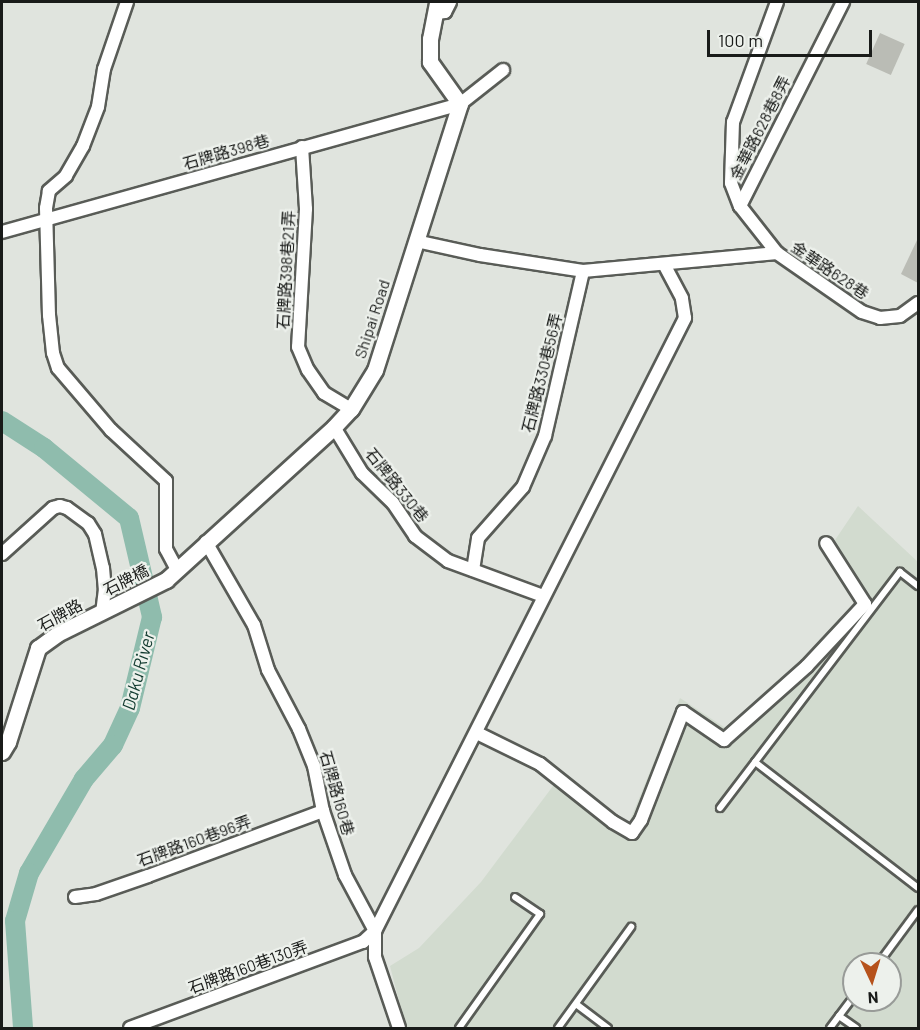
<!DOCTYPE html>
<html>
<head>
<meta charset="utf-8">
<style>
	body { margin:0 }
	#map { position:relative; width:920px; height:1030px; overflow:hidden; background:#e0e4de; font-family:Barlow,"Noto Sans TC",sans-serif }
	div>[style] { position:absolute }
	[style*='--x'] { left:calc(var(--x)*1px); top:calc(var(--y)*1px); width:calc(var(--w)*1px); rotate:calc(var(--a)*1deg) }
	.built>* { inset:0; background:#d2dbcf }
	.river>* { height:20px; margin:-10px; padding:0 10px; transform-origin:10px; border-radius:10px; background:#8fbcad }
	.building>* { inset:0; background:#babcb5; transform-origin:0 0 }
	.roads { filter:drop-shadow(2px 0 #595c57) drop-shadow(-2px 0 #595c57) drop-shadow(0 2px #595c57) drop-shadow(0 -2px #595c57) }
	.service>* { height:6px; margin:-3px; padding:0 3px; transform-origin:3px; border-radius:3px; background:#fff }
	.minor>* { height:12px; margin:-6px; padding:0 6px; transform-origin:6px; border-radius:6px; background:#fff }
	.tertiary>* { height:15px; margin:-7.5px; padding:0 7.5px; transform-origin:7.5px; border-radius:7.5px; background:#fff }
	span { translate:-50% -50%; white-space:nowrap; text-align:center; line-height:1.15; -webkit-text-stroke:4.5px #edf1ec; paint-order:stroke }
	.street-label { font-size:16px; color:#191b19 }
	.water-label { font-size:18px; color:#10392e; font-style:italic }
	.frame { position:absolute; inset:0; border:3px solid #191b19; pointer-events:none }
	.north { position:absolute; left:842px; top:952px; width:60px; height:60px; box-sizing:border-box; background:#edf1ec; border:2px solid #989b98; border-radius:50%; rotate:176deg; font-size:16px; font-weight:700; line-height:24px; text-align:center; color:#191b19 }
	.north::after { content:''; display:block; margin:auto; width:21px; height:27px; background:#b6521b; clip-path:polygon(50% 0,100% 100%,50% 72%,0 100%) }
	.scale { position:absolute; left:707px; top:30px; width:165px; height:27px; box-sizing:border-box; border:3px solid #191b19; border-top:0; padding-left:8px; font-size:18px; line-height:21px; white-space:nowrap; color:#191b19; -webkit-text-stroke:4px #edf1ec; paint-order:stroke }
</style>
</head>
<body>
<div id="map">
	<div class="built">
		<div style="clip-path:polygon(evenodd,858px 506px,918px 562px,918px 1028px,406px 1028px,390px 966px,419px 948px,481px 882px,562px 774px,629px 823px,680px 698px,727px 729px,817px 649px,858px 599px,831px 546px,858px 506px,854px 964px,890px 964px,890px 1000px,854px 1000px,854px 964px)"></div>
	</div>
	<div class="river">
		<div style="--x:2;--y:421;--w:50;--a:32.7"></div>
		<div style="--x:44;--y:448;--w:110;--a:39.5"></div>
		<div style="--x:129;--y:518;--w:102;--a:76.9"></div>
		<div style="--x:152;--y:617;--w:94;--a:103.6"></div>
		<div style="--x:130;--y:708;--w:41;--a:114.7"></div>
		<div style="--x:113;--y:745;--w:45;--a:130.5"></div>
		<div style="--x:84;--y:779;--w:109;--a:120.3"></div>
		<div style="--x:29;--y:873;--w:50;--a:106.3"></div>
		<div style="--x:15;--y:921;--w:107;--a:85.7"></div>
	</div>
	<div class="building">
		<div style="left:880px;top:33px;width:27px;height:34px;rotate:24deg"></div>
		<div style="clip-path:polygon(918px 238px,918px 283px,901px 274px)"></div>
	</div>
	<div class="roads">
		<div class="service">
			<div style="--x:755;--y:762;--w:206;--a:37.7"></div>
			<div style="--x:720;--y:808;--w:297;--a:-52.7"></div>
			<div style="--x:900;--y:572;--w:23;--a:38"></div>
			<div style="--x:878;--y:964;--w:67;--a:-53.5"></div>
			<div style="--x:576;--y:1004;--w:40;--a:37"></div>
			<div style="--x:839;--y:1016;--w:21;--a:35"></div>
			<div style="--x:459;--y:1028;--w:140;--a:-54.6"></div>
			<div style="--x:540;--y:914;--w:30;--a:-146"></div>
			<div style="--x:558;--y:1028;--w:125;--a:-54.1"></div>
			<div style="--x:830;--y:1028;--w:40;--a:-53"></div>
		</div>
		<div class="minor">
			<div style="--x:127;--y:2;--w:71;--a:108.9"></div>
			<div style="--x:104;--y:69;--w:38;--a:99"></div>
			<div style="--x:98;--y:107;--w:42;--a:111"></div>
			<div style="--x:83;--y:146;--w:34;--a:120"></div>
			<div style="--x:66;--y:176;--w:23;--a:139"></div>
			<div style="--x:49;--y:191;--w:17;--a:100"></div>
			<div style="--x:46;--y:208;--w:107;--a:88.4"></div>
			<div style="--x:49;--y:315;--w:38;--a:84"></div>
			<div style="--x:53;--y:353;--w:16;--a:72"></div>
			<div style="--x:58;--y:368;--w:82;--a:49.5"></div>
			<div style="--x:111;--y:430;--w:75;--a:42.8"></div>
			<div style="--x:166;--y:481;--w:68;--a:90"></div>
			<div style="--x:166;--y:549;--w:24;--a:62"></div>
			<div style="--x:777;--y:2;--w:128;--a:110.1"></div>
			<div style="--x:733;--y:122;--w:61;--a:91.9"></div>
			<div style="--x:731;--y:183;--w:25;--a:69"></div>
			<div style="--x:740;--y:206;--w:60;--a:51.8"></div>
			<div style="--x:777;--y:253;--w:103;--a:34.8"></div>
			<div style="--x:862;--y:312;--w:19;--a:18"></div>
			<div style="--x:880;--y:318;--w:20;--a:-6"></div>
			<div style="--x:900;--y:316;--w:22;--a:-36"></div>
			<div style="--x:436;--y:13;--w:9;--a:-6"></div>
			<div style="--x:445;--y:12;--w:11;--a:-63"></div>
			<div style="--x:302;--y:147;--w:62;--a:86.3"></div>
			<div style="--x:306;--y:209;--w:138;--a:93.3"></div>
			<div style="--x:298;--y:347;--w:25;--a:67"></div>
			<div style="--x:308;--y:370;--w:28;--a:55"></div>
			<div style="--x:324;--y:393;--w:31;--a:31"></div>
			<div style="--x:740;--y:206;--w:229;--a:-63.2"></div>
			<div style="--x:2;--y:232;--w:476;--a:-15.6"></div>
			<div style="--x:460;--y:104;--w:55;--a:-38.3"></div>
			<div style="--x:416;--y:241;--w:66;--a:12.3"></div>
			<div style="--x:480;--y:255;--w:104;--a:8.8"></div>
			<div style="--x:583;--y:271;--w:195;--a:-5.3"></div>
			<div style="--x:334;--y:427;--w:54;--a:58.7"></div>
			<div style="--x:362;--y:473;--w:43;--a:44.1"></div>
			<div style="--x:393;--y:503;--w:40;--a:56"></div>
			<div style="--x:415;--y:536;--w:41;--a:37.1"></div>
			<div style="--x:448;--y:561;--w:101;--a:20.2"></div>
			<div style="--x:206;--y:542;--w:96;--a:60"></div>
			<div style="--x:254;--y:625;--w:47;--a:72.7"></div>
			<div style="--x:268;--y:670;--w:67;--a:62.3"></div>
			<div style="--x:299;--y:729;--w:40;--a:68"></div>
			<div style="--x:314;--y:766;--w:46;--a:78.7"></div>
			<div style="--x:323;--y:811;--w:68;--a:71"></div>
			<div style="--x:345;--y:875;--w:64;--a:61.8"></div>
			<div style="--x:375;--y:931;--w:26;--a:90"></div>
			<div style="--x:375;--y:957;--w:75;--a:71.3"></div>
			<div style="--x:2;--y:554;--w:69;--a:-42"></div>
			<div style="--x:53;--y:508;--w:7;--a:-16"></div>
			<div style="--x:60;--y:506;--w:7;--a:16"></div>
			<div style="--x:67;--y:508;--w:26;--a:36"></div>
			<div style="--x:88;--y:523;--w:13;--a:58"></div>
			<div style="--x:95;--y:534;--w:35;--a:77"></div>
			<div style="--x:103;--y:568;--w:21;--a:85"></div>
			<div style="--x:105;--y:589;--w:23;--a:97"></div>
			<div style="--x:473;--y:570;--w:32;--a:-81"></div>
			<div style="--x:478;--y:538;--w:68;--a:-48.6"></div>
			<div style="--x:523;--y:487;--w:56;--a:-66.7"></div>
			<div style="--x:545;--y:436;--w:169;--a:-77"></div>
			<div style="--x:477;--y:733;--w:70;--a:26.2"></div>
			<div style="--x:540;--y:764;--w:93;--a:38.5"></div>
			<div style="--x:613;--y:822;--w:22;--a:30"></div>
			<div style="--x:632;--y:833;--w:16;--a:-55"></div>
			<div style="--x:641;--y:820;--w:116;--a:-68.7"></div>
			<div style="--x:683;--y:712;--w:50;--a:34.3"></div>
			<div style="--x:724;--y:740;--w:111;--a:-41.7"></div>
			<div style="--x:807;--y:666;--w:85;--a:-46.9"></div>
			<div style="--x:865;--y:604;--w:72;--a:-122.6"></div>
			<div style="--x:75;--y:897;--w:21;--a:-8"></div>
			<div style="--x:96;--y:894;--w:55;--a:-19.1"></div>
			<div style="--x:148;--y:876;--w:187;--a:-20.4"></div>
			<div style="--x:130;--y:1028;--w:248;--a:-20.3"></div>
			<div style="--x:363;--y:942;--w:16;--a:-43"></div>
			<div style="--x:375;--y:931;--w:687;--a:-63.17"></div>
			<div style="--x:685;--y:318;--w:20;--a:-99"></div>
			<div style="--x:682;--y:298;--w:36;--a:-118"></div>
		</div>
		<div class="tertiary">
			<div style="--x:2;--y:752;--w:12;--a:-59"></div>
			<div style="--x:8;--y:742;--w:99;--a:-72.3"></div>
			<div style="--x:38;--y:648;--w:24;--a:-36"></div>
			<div style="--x:57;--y:634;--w:122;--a:-26.4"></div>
			<div style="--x:166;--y:580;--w:227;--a:-42.3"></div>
			<div style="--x:334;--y:427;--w:25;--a:-47"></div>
			<div style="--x:351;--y:409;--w:46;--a:-58.4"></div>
			<div style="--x:375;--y:370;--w:279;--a:-72.3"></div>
			<div style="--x:460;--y:104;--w:52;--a:-125.5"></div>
			<div style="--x:430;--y:62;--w:23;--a:-90"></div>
			<div style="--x:430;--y:39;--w:38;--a:-79"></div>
		</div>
	</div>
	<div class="street-label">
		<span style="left:760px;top:128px;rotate:-63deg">金華路628巷8弄</span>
		<span style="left:226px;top:152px;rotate:-16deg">石牌路398巷</span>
		<span style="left:286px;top:270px;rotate:-87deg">石牌路398巷21弄</span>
		<span style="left:830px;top:270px;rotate:34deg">金華路628巷</span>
		<span style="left:372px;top:319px;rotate:-72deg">Shipai Road</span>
		<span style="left:542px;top:373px;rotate:-76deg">石牌路330巷56弄</span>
		<span style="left:397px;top:485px;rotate:51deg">石牌路330巷</span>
		<span style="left:126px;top:580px;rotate:-27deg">石牌橋</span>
		<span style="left:60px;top:615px;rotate:-29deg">石牌路</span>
		<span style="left:337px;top:793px;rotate:74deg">石牌路160巷</span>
		<span style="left:194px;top:841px;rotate:-20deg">石牌路160巷96弄</span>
		<span style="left:248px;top:967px;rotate:-20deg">石牌路160巷130弄</span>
	</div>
	<div class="water-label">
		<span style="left:138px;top:671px;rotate:-75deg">Daku River</span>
	</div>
	<div class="frame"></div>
	<div class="north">N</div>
	<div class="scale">100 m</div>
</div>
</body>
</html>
